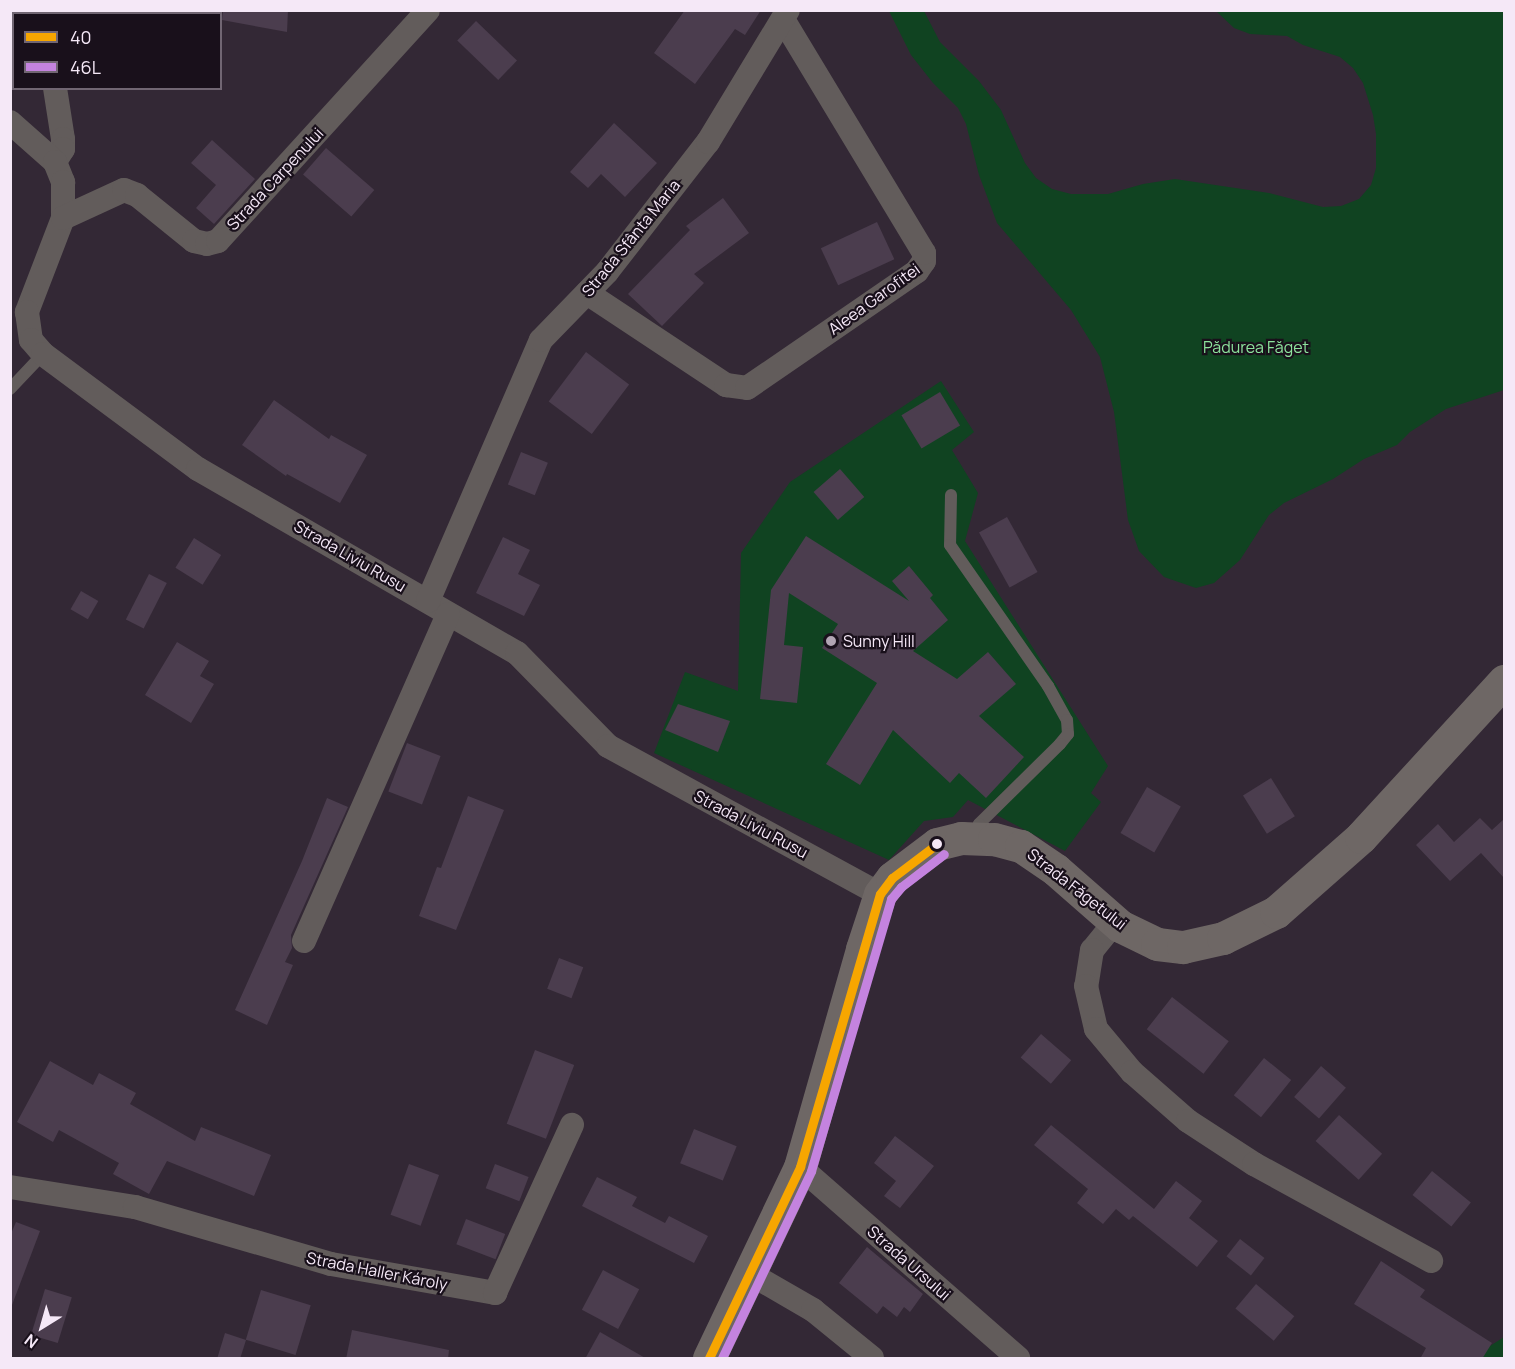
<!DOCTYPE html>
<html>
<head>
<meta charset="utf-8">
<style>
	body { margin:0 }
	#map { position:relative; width:1515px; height:1369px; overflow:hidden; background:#332835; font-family:Manrope,sans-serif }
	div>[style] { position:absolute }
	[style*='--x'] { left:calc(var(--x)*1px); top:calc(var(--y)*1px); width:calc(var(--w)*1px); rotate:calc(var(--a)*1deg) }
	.green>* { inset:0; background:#104321 }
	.building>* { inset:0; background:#4b3d4e; transform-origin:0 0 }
	.service>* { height:12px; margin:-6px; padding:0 6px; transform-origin:6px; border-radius:6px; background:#625c5b }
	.minor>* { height:24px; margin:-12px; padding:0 12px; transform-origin:12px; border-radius:12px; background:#625c5b }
	.secondary>* { height:33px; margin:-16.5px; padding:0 16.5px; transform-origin:16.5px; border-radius:16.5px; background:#6e6765 }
	.bus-1>* { height:9px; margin:-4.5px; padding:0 4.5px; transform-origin:4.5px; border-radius:4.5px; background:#f7a600 }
	.bus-2>* { height:9px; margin:-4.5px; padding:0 4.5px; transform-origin:4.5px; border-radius:4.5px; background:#c483df }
	.dots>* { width:16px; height:16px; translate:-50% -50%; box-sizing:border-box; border:3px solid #19101b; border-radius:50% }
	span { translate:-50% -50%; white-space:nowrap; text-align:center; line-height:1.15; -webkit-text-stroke:4.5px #19101b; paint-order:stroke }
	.street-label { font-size:16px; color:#f5e8f7 }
	.park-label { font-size:16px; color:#8de39d }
	.poi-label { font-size:16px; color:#f5e8f7 }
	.left { translate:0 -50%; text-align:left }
	.frame { position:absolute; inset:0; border:12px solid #f5e8f7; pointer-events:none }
	.legend { position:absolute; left:12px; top:12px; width:210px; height:78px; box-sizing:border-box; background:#19101b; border:2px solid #716673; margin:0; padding:8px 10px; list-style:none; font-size:18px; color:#f5e8f7 }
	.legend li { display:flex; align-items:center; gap:12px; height:30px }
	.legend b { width:30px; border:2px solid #716673 }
	.north { position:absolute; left:12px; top:1297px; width:60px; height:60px; -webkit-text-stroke:4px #19101b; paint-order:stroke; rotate:217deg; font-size:16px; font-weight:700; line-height:24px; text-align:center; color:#f5e8f7 }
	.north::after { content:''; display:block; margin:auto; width:21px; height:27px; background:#f5e8f7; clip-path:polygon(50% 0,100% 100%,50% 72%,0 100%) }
</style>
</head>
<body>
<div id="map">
	<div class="green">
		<div style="clip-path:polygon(889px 11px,924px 11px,940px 42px,979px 81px,1001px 110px,1025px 163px,1036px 178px,1052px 189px,1071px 194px,1108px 194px,1143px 184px,1175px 179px,1269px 193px,1323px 207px,1341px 206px,1359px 199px,1371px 185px,1376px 168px,1376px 134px,1373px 115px,1363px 83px,1353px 68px,1340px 57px,1303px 45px,1287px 36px,1250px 34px,1234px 28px,1216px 11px,1504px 11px,1504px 390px,1446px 409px,1410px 432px,1397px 445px,1364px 459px,1333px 479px,1284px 503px,1269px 515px,1240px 560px,1214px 583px,1196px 588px,1164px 577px,1139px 551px,1128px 520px,1114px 412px,1100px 357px,1071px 310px,997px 223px,979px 175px,966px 124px,958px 108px,933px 83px,911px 55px)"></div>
		<div style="clip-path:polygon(941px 381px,974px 432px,952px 450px,978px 493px,965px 541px,1108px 766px,1091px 793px,1101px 802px,1065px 851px,968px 800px,953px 817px,924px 821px,889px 860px,654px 753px,685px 672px,738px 691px,741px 553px,790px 482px)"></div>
		<div style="clip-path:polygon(1504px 1337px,1504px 1358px,1431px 1358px,1490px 1346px)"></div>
	</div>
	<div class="building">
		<div style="clip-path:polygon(223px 10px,288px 10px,287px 32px,222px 20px)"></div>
		<div style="clip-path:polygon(685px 10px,761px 10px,745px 35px,735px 29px,695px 84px,654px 53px)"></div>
		<div style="left:476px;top:21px;width:57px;height:27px;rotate:44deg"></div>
		<div style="clip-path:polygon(614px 123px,657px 163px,625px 197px,601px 174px,588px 188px,570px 172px)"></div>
		<div style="clip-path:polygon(212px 140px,255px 179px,214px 224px,196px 208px,216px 185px,191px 163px)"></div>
		<div style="left:326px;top:148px;width:64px;height:35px;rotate:41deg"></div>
		<div style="clip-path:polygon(723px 198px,749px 233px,694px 274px,704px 283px,662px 326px,628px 294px,690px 230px,686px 226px)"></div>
		<div style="left:877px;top:222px;width:41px;height:62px;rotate:65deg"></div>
		<div style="left:586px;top:352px;width:54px;height:62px;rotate:37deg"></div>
		<div style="left:940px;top:392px;width:39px;height:45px;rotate:59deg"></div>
		<div style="clip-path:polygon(274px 400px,329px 439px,331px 435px,367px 455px,340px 503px,287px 474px,286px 476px,242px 445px)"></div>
		<div style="left:521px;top:452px;width:29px;height:35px;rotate:22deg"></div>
		<div style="left:840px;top:469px;width:37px;height:35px;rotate:49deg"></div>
		<div style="left:1007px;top:517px;width:63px;height:32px;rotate:61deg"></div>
		<div style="clip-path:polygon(806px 536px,909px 601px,892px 581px,909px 566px,933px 595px,930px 598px,948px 620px,913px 651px,957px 679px,988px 652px,1016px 684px,979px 716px,1024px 757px,986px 798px,959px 773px,950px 783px,893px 730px,860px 785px,826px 764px,877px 683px,822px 648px,838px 624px,789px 593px,784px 645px,803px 647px,797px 703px,760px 699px,771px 590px)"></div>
		<div style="clip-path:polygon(503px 537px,530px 550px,518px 574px,540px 585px,524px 616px,476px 593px)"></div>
		<div style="left:194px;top:538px;width:32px;height:35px;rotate:32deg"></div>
		<div style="left:149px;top:574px;width:20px;height:51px;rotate:27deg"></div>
		<div style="left:81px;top:591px;width:20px;height:21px;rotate:30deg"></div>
		<div style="clip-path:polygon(177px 642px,209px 661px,200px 676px,214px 684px,191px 723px,145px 695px)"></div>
		<div style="clip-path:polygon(678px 704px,730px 721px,718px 752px,665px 730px)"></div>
		<div style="left:407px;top:743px;width:36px;height:52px;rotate:21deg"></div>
		<div style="left:1271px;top:778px;width:45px;height:33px;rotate:58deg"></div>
		<div style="left:1147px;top:787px;width:39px;height:53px;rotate:30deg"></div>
		<div style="clip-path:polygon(468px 796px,504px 810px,456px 930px,419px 916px,437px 867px,441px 868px)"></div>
		<div style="clip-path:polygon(327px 798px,348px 807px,291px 935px,292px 948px,285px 962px,293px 965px,267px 1025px,235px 1010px,302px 861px)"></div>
		<div style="clip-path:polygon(1480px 818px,1492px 830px,1504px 819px,1504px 878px,1481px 853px,1450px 881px,1416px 845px,1438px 824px,1454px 842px)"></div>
		<div style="left:559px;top:958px;width:26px;height:33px;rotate:21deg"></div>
		<div style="left:1172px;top:997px;width:72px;height:41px;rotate:38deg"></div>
		<div style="left:1041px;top:1034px;width:40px;height:31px;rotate:41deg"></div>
		<div style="left:535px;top:1050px;width:42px;height:79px;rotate:21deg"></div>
		<div style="left:1264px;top:1058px;width:35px;height:48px;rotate:39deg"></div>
		<div style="clip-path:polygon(50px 1061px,93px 1085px,99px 1073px,136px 1093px,130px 1104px,195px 1141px,201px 1127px,271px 1155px,254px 1196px,167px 1161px,149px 1194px,113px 1174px,119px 1163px,59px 1130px,53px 1142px,17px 1122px)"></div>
		<div style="left:1321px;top:1066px;width:33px;height:41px;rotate:41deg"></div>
		<div style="left:1339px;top:1115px;width:58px;height:35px;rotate:42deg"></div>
		<div style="clip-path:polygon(1051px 1125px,1154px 1209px,1176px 1181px,1202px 1201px,1189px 1218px,1218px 1241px,1197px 1267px,1133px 1216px,1129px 1220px,1116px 1209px,1103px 1224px,1077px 1203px,1088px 1189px,1034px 1145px)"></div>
		<div style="left:694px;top:1129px;width:46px;height:37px;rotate:22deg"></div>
		<div style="clip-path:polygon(895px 1136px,934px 1166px,900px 1208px,884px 1196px,896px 1181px,874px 1163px)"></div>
		<div style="left:409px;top:1164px;width:32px;height:54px;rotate:20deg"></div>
		<div style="left:495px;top:1164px;width:36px;height:26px;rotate:21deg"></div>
		<div style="left:1432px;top:1171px;width:50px;height:31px;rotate:39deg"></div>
		<div style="clip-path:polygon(597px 1177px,637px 1197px,632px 1206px,665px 1223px,669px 1216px,708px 1236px,694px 1263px,582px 1206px)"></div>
		<div style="left:466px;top:1219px;width:42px;height:27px;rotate:21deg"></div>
		<div style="clip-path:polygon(16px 1222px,40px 1231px,12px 1305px,10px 1236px)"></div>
		<div style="left:1240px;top:1239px;width:31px;height:22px;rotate:38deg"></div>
		<div style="clip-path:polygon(867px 1247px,923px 1294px,910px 1312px,904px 1307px,897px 1317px,883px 1306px,877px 1314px,839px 1283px)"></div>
		<div style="clip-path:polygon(1381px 1261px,1425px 1290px,1420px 1297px,1492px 1343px,1482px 1359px,1420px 1359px,1426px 1348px,1354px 1304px)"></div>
		<div style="left:603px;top:1270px;width:41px;height:45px;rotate:28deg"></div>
		<div style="left:1256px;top:1284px;width:50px;height:32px;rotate:40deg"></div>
		<div style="left:45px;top:1289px;width:28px;height:48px;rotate:17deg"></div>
		<div style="left:261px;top:1290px;width:52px;height:52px;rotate:17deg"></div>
		<div style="clip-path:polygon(352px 1330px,449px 1350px,448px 1359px,346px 1359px)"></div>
		<div style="clip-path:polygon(600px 1332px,647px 1359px,585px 1359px)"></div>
		<div style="clip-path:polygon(225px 1333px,246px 1340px,240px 1359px,217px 1359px)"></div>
	</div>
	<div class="service">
		<div style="--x:10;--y:389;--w:48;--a:-46.7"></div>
		<div style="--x:951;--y:495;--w:50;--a:91.1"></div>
		<div style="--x:950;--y:545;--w:172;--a:55.2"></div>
		<div style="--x:1048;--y:686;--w:39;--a:61"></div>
		<div style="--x:1067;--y:720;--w:14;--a:86"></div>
		<div style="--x:1068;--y:734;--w:13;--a:129"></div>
		<div style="--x:1060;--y:744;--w:114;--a:135.4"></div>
		<div style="--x:979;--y:824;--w:13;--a:103"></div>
	</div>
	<div class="minor">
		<div style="--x:82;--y:14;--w:5;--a:-53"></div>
		<div style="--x:55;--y:88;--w:52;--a:81.1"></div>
		<div style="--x:63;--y:139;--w:10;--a:90"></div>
		<div style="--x:63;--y:149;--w:15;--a:122"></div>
		<div style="--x:10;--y:122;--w:60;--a:41.6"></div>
		<div style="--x:55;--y:162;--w:22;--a:68"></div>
		<div style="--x:63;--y:182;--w:36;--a:90"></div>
		<div style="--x:63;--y:218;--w:101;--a:111"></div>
		<div style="--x:27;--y:312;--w:28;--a:82"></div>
		<div style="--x:31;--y:340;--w:18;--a:49"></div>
		<div style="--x:43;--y:354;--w:193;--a:36.6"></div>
		<div style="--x:198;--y:469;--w:368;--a:30"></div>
		<div style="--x:517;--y:653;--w:130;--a:45.6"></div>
		<div style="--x:608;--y:746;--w:310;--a:28.6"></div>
		<div style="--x:63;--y:218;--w:67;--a:-24.7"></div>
		<div style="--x:124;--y:190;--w:14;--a:21"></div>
		<div style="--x:137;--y:195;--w:73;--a:38.9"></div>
		<div style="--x:194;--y:241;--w:13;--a:13"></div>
		<div style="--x:207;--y:244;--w:11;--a:-15"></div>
		<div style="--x:218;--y:241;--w:312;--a:-47.7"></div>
		<div style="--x:587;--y:293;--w:167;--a:33.5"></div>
		<div style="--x:726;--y:385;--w:21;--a:8"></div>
		<div style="--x:747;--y:388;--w:206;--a:-34.5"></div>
		<div style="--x:917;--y:271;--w:12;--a:-55"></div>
		<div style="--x:924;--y:261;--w:8;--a:-90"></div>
		<div style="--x:924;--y:253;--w:273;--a:-121.1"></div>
		<div style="--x:428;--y:601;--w:284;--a:-66.6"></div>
		<div style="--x:541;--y:340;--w:95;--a:-45.9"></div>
		<div style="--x:607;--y:272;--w:165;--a:-52.2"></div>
		<div style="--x:708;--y:142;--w:154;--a:-58.8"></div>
		<div style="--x:1115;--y:922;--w:36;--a:129"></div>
		<div style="--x:1092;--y:950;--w:36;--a:99"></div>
		<div style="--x:1086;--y:986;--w:44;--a:76.9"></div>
		<div style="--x:1096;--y:1029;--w:56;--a:50.1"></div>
		<div style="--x:1132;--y:1072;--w:74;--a:41.2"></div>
		<div style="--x:1188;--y:1121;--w:79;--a:33.1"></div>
		<div style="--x:1254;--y:1164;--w:202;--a:28.7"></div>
		<div style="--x:304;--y:941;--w:357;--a:-66.2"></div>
		<div style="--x:800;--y:1167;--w:290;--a:41.2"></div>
		<div style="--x:10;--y:1187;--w:127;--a:9.1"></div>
		<div style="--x:135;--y:1207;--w:204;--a:16.2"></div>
		<div style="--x:331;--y:1264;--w:167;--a:10"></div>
		<div style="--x:495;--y:1293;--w:185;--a:-65.4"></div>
		<div style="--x:749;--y:1273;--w:74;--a:30"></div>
		<div style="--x:813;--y:1310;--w:76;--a:39.1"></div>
	</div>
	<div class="secondary">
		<div style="--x:709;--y:1358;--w:212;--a:-64.5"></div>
		<div style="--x:800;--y:1167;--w:227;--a:-74.1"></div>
		<div style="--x:862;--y:949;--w:58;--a:-71.9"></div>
		<div style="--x:880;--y:894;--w:20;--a:-53"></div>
		<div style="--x:892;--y:878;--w:56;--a:-37.1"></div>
		<div style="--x:937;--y:844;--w:25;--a:-14"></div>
		<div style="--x:961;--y:838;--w:33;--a:2"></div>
		<div style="--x:994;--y:839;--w:28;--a:15"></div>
		<div style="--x:1021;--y:846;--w:42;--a:34.4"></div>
		<div style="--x:1056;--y:870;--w:85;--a:41.2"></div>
		<div style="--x:1120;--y:926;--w:41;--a:25.9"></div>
		<div style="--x:1157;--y:944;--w:26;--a:7"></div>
		<div style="--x:1183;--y:947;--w:41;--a:-12.7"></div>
		<div style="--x:1223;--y:938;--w:59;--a:-26.1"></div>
		<div style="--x:1276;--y:912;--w:113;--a:-41.4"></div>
		<div style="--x:1361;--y:837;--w:212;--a:-47.5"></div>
	</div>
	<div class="bus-1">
		<div style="--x:709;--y:1358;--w:212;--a:-64.5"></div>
		<div style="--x:800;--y:1167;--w:284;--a:-73.7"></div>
		<div style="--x:880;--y:894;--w:20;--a:-53"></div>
		<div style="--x:892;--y:878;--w:56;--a:-37.1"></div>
	</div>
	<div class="bus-2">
		<div style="--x:722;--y:1358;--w:207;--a:-64.5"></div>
		<div style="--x:811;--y:1171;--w:284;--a:-73.6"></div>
		<div style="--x:891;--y:899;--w:16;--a:-50"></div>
		<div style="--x:901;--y:887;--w:54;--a:-37.5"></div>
	</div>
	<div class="dots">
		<div style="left:831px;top:641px;background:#b1a5b3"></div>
		<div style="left:937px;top:844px;background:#f5e8f7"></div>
	</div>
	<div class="street-label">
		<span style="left:275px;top:179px;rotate:-47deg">Strada Carpenului</span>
		<span style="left:631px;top:238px;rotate:-51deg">Strada Sfânta Maria</span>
		<span style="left:874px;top:299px;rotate:-36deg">Aleea Garofitei</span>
		<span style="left:350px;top:556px;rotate:30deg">Strada Liviu Rusu</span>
		<span style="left:751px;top:824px;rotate:28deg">Strada Liviu Rusu</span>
		<span style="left:1077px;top:889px;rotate:38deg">Strada Făgetului</span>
		<span style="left:909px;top:1263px;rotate:41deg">Strada Ursului</span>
		<span style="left:377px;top:1271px;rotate:11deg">Strada Haller Károly</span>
	</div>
	<div class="park-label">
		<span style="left:1256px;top:347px">Pădurea Făget</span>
	</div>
	<div class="poi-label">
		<span class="left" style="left:843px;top:641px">Sunny Hill</span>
	</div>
	<div class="frame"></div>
	<ul class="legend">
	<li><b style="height:8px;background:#f7a600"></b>40</li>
	<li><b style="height:8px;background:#c483df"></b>46L</li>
	</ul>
	<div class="north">N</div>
</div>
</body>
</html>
